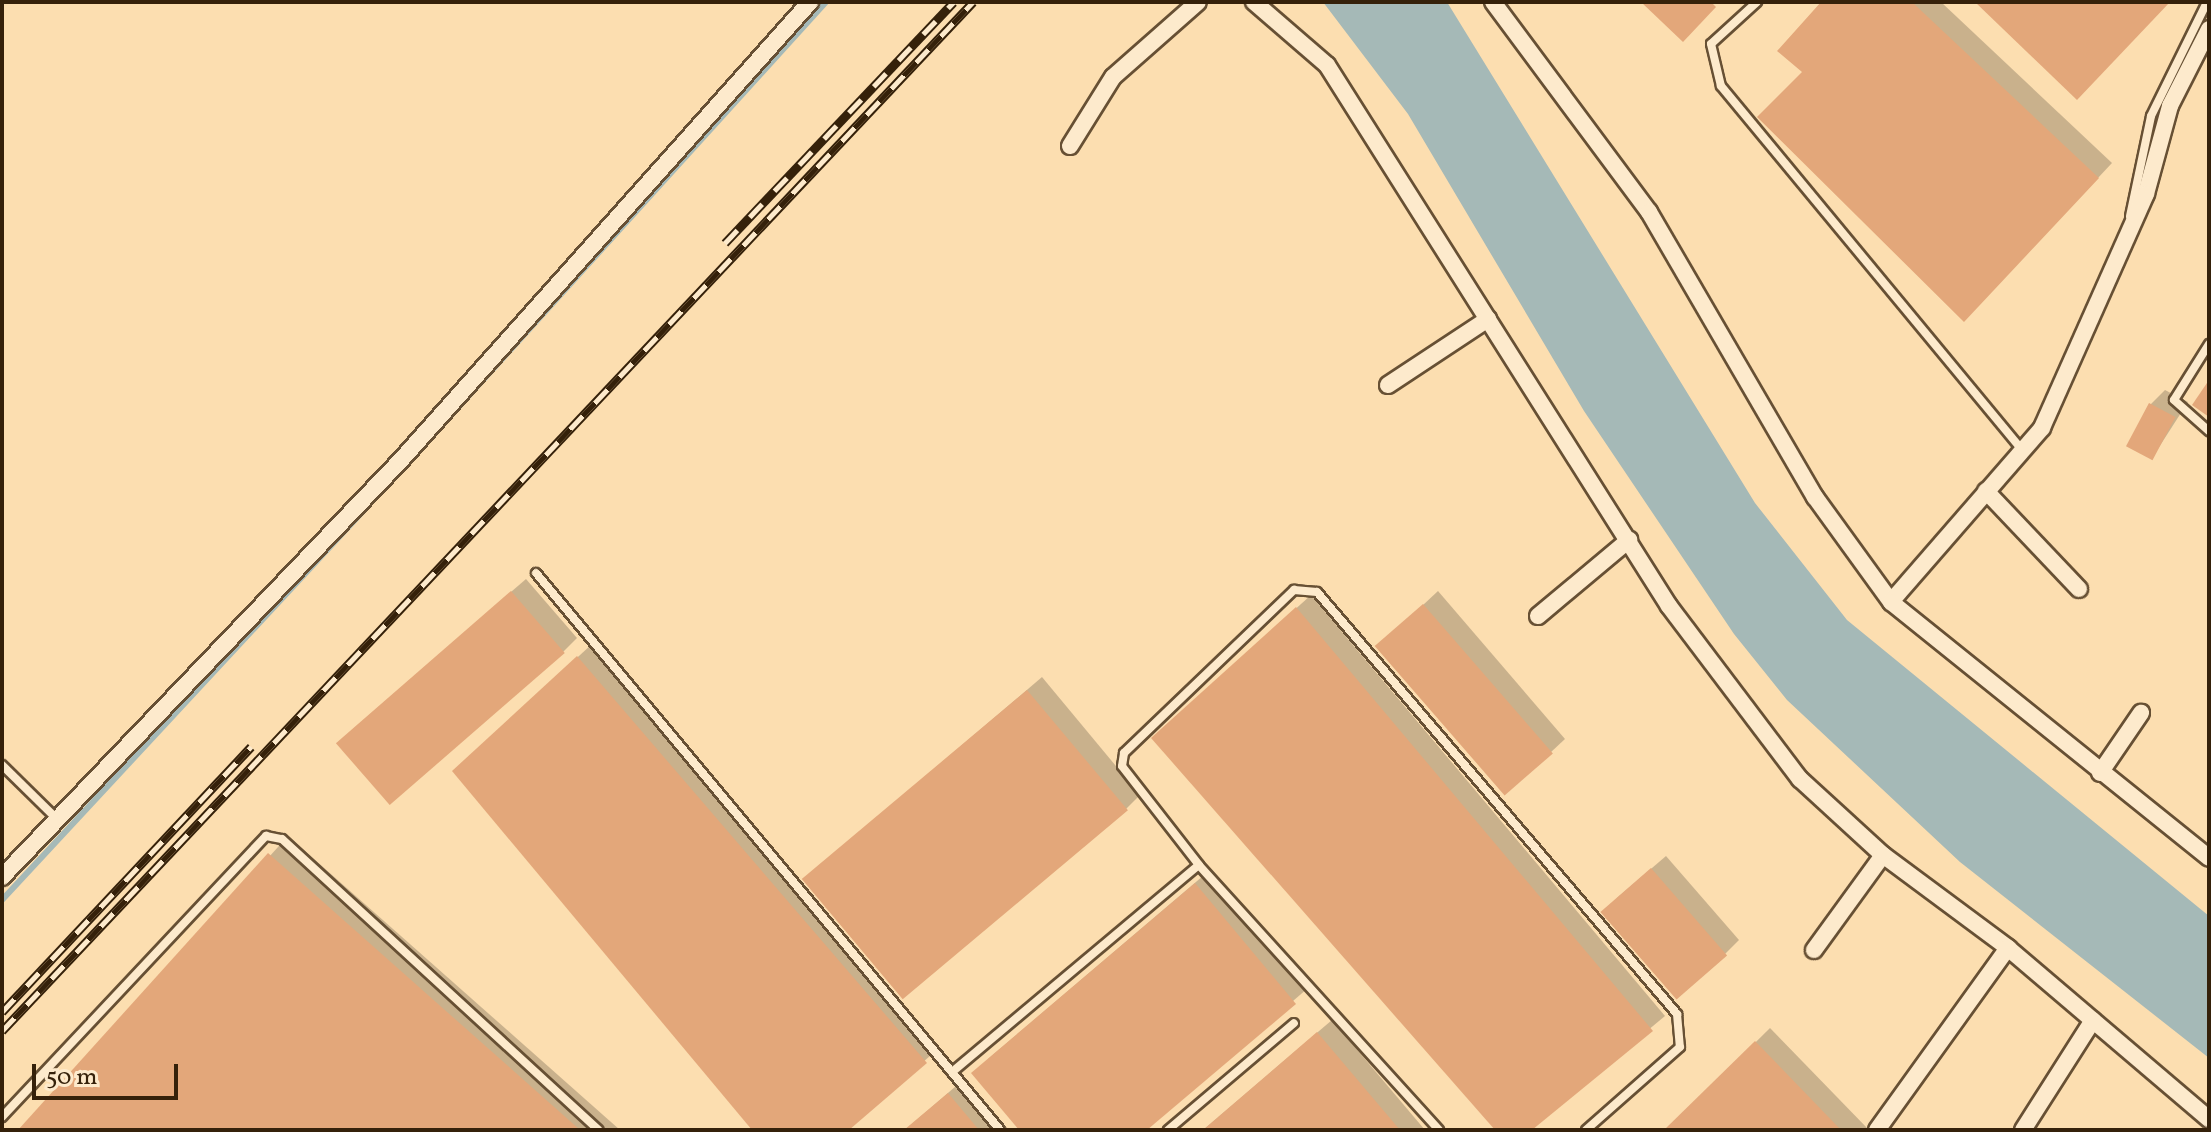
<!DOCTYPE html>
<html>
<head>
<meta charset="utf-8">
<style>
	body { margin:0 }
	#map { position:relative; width:2211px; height:1132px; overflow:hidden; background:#fcdeb0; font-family:Vollkorn,serif }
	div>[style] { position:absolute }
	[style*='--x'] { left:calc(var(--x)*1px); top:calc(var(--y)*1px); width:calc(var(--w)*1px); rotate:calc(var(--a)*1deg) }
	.water>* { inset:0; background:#a5b9b7 }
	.shadow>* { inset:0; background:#0003 }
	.stream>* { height:6px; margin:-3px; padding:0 3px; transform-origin:3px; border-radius:3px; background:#a5b9b7 }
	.building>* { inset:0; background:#e3a77a; transform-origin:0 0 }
	.roads { filter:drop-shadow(2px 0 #675034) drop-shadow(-2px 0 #675034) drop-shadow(0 2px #675034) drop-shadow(0 -2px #675034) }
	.lane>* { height:8px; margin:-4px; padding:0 4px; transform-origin:4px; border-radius:4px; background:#fdeacc }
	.street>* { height:16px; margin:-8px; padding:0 8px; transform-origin:8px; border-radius:8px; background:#fdeacc }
	.rail>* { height:9px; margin-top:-4.5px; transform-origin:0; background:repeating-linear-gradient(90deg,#fdeacc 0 18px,#35210a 0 36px); box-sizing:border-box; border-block:2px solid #35210a }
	span { translate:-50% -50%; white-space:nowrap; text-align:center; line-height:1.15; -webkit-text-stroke:7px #fdeacc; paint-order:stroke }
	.frame { position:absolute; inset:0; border:4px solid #35210a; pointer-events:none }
	.scale { position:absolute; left:32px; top:1064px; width:146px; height:36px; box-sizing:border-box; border:4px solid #35210a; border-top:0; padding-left:10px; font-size:24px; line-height:28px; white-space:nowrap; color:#35210a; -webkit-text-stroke:6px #fdeacc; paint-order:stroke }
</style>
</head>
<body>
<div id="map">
	<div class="water">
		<div style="clip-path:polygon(1323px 2px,1447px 2px,1755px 503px,1847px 620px,2209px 916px,2209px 1058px,1960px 862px,1787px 700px,1734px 634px,1584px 411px,1408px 114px)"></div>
	</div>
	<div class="shadow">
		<div style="clip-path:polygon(1824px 2px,1941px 2px,2112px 163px,1978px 306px,1805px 72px)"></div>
		<div style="clip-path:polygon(2165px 390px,2188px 402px,2152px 458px,2151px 404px)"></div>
		<div style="clip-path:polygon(526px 579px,577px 638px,563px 652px,352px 730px)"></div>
		<div style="clip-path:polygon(1438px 591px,1565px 739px,1550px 753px,1392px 634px)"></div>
		<div style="clip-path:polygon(1311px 595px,1665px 1016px,1528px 1130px,1498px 1130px,1168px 724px)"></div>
		<div style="clip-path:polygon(592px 644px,939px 1048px,846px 1130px,755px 1130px,469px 757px)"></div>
		<div style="clip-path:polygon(1042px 677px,1140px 795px,1126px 809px,820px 866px)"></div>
		<div style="clip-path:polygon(288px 836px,620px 1130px,21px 1130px)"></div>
		<div style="clip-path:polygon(1666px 856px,1739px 940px,1725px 954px,1617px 898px)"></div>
		<div style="clip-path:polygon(1210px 870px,1308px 988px,1144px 1130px,1022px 1130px,988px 1059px)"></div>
		<div style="clip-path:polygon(1332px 1020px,1425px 1130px,1203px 1130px)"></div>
		<div style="clip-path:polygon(1770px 1028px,1869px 1130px,1667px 1130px)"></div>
		<div style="clip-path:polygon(963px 1080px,1005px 1130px,905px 1130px)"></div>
	</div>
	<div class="stream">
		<div style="--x:434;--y:434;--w:583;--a:-47.78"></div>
		<div style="--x:2;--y:900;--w:532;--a:-47.13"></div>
	</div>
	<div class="building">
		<div style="clip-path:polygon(1641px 2px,1711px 2px,1716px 7px,1683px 42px)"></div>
		<div style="clip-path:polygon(1821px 2px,1912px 2px,2099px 178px,1964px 322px,1757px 117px,1802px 72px,1777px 51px)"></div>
		<div style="clip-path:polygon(1975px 2px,2170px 2px,2077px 100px)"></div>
		<div style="clip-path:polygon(2209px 380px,2209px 417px,2192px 405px)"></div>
		<div style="left:2149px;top:403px;width:30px;height:49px;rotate:28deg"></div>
		<div style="left:511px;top:591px;width:82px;height:232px;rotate:49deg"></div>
		<div style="left:1423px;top:604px;width:198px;height:64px;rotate:49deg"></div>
		<div style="clip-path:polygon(1296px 607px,1653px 1031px,1532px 1130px,1495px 1130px,1151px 738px)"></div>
		<div style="clip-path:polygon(577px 656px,927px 1063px,849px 1130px,752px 1130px,452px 771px)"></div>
		<div style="left:1027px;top:690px;width:157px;height:294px;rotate:50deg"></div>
		<div style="clip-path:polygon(268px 853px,580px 1130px,18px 1130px)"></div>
		<div style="left:1651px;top:868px;width:116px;height:67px;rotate:49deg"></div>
		<div style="clip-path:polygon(1195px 883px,1296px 1004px,1147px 1130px,1019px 1130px,971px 1073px)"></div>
		<div style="clip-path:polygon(1317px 1032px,1400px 1130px,1203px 1130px)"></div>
		<div style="clip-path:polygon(1755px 1041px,1841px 1130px,1664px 1130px)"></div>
		<div style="clip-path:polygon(948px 1093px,979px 1130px,904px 1130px)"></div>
	</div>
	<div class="roads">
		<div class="lane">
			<div style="--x:1757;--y:2;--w:62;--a:137.6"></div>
			<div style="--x:1711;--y:44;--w:43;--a:76.6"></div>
			<div style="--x:1721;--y:86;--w:472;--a:50.4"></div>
			<div style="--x:2130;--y:216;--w:102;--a:-78.1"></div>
			<div style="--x:2151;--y:116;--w:127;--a:-63.8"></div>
			<div style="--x:2209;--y:344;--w:66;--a:122"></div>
			<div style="--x:2174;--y:400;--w:47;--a:41.5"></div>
			<div style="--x:536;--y:573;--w:725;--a:50.2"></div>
			<div style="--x:2;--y:765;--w:80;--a:44.5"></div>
			<div style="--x:952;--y:1072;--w:322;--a:-40"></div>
			<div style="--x:2;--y:1117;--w:386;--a:-46.8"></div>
			<div style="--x:266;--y:836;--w:16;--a:11"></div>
			<div style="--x:282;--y:839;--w:430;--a:42.6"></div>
			<div style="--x:1168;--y:1130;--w:165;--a:-40.3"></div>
			<div style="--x:1439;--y:1130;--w:358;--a:-132.2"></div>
			<div style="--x:1199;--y:865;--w:125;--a:-127.9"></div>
			<div style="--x:1122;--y:766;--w:13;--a:-81"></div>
			<div style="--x:1124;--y:753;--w:236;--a:-43.8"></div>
			<div style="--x:1294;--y:590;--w:23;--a:5"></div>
			<div style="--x:1317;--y:592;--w:555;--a:49.53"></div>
			<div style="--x:1677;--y:1014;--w:33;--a:85"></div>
			<div style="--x:1680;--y:1047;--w:125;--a:138.6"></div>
		</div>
		<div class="street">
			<div style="--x:1254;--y:2;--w:96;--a:40.8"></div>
			<div style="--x:1327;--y:65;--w:640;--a:57.7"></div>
			<div style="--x:1669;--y:606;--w:217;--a:52.9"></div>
			<div style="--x:1800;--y:779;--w:113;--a:42.5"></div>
			<div style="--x:1883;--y:855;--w:156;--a:36.6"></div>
			<div style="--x:2008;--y:948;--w:264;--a:40.4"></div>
			<div style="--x:1493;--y:2;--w:262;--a:53.4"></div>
			<div style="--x:1649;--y:212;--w:330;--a:59.8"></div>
			<div style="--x:1815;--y:497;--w:130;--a:54.1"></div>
			<div style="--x:2209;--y:29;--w:86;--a:116.9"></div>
			<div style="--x:2170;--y:106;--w:91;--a:105.3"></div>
			<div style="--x:2146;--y:194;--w:256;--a:114"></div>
			<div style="--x:2042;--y:428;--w:230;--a:131"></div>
			<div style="--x:1891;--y:602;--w:408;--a:38.8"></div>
			<div style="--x:1070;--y:146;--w:81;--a:-58.1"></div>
			<div style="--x:1113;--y:77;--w:113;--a:-41.4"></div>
			<div style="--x:1388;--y:385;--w:120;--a:-33.4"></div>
			<div style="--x:1986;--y:491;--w:135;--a:46.5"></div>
			<div style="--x:1538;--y:616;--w:119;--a:-39.9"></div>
			<div style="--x:2100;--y:773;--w:73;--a:-55.7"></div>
			<div style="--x:2;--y:877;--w:577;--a:-46.26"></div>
			<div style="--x:401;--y:460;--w:614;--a:-48.23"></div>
			<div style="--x:1814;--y:950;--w:117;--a:-54"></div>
			<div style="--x:1877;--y:1130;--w:224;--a:-54.3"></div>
			<div style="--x:2023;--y:1130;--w:130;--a:-57.5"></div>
		</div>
	</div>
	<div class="rail">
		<div style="--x:725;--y:243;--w:332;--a:-46.5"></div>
		<div style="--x:2;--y:1012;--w:364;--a:-46.8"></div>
		<div style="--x:2;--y:1031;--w:1415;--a:-46.66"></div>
	</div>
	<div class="frame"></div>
	<div class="scale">50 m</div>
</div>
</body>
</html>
